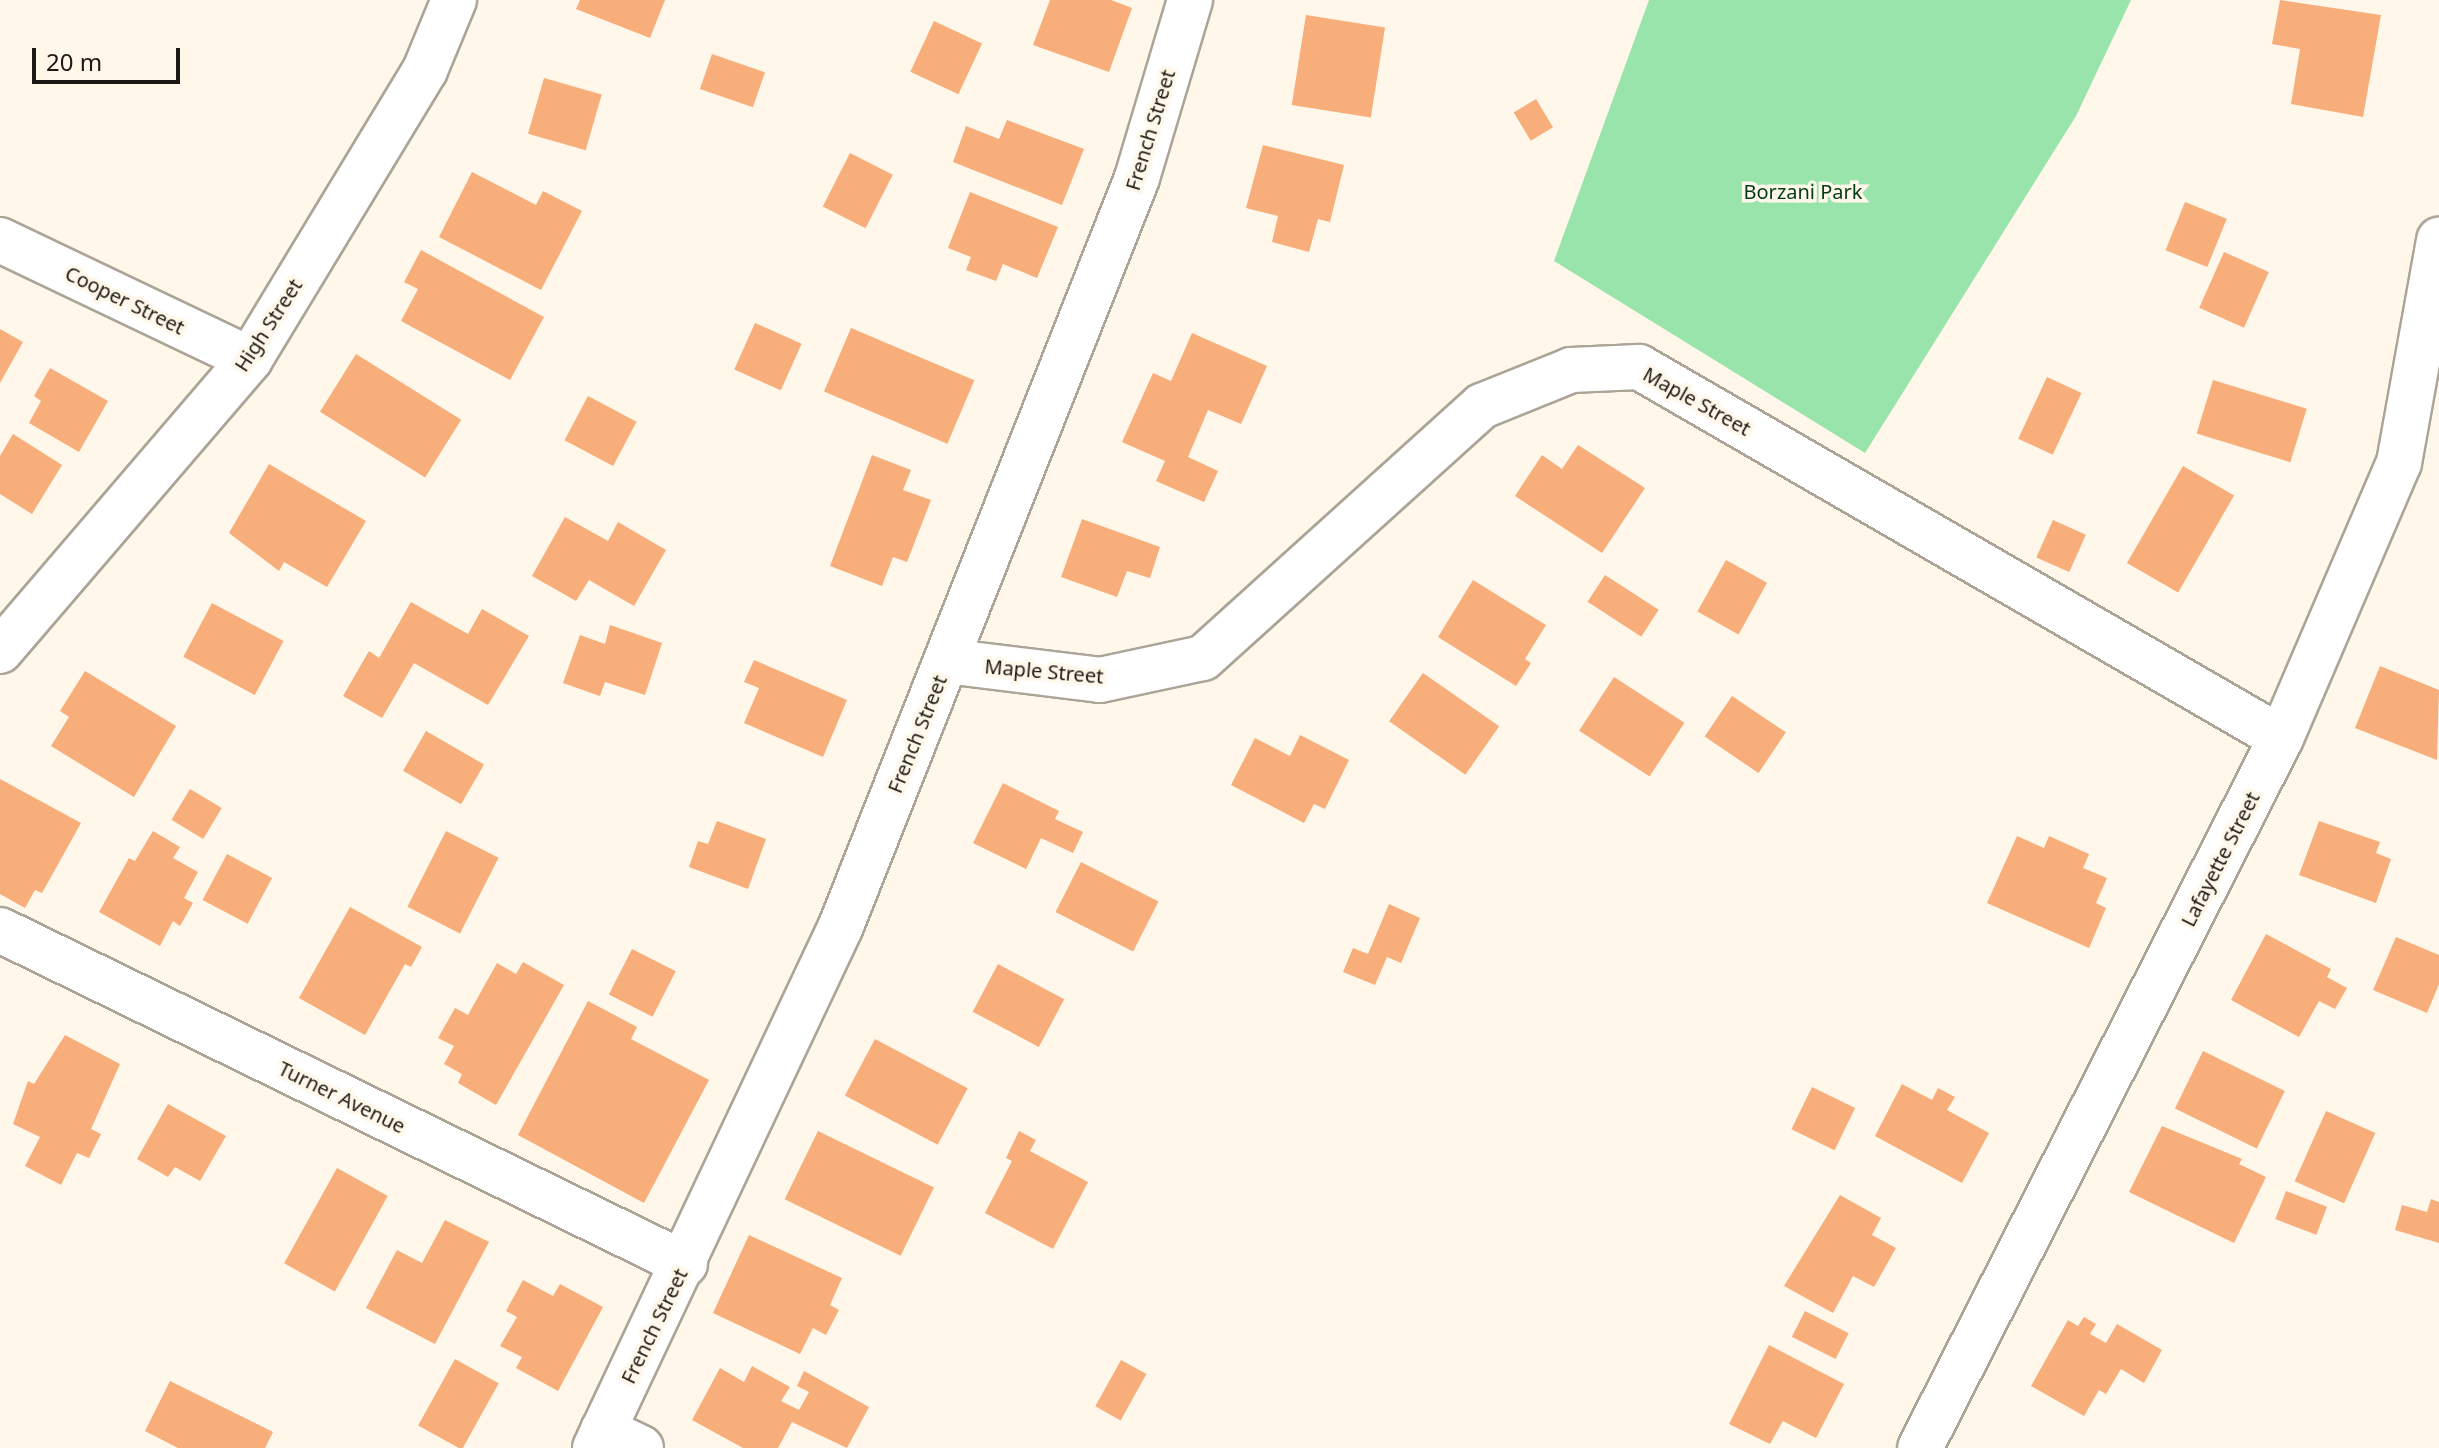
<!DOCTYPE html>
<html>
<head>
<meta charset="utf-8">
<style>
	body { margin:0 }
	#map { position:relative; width:2439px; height:1448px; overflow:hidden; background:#fff7e9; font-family:"Noto Sans",sans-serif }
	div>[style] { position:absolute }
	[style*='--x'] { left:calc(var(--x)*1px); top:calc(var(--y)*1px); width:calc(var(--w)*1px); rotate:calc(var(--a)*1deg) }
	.green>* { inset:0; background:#99e4ab }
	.building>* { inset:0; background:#f8ae7b; transform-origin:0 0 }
	.roads { filter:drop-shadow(2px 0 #aba497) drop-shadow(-2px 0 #aba497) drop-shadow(0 2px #aba497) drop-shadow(0 -2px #aba497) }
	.minor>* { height:44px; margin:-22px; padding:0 22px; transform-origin:22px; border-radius:22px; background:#fff }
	span { translate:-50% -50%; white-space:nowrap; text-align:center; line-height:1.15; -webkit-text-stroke:7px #fff7e9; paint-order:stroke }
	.street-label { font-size:20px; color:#1c1914 }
	.park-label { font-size:20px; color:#003b18 }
	.scale { position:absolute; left:32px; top:48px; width:148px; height:36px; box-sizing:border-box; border:4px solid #1c1914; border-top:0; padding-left:10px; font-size:24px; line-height:28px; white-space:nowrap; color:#1c1914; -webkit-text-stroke:6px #fff7e9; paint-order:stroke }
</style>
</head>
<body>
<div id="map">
	<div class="green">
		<div style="clip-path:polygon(1649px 0,2131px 0,2076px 116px,1865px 453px,1554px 261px)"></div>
	</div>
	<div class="building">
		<div style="clip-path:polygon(580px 0,665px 0,650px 38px,576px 9px)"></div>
		<div style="clip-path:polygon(1050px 0,1111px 0,1132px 8px,1109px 72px,1033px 45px)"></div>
		<div style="clip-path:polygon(2280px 0,2381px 15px,2363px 117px,2291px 104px,2300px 49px,2272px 44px)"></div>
		<div style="left:1306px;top:15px;width:80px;height:91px;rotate:9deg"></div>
		<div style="left:934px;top:21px;width:53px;height:56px;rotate:25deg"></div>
		<div style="left:712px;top:54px;width:56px;height:37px;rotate:19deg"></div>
		<div style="left:544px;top:78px;width:60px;height:58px;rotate:16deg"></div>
		<div style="left:1536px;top:99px;width:33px;height:26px;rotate:59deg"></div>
		<div style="clip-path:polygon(1007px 120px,1084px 149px,1062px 205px,953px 162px,966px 126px,999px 139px)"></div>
		<div style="clip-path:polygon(1263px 145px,1344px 165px,1330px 222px,1318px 219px,1309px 252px,1272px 242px,1278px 216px,1246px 208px)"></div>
		<div style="left:850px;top:153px;width:48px;height:60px;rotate:27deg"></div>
		<div style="clip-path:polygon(472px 172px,536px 205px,543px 191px,582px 211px,541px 290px,439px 237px)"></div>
		<div style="clip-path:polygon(970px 192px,1058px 227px,1037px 278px,1003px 264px,996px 281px,966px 270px,971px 257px,948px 248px)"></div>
		<div style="left:2185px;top:202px;width:45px;height:52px;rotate:22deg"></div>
		<div style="clip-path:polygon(421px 250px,544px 317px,510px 380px,401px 321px,418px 289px,404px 282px)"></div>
		<div style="left:2224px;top:252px;width:49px;height:61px;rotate:24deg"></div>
		<div style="left:755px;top:323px;width:51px;height:51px;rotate:24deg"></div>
		<div style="left:851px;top:328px;width:134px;height:69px;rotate:23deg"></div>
		<div style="clip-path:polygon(0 329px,23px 342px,0 383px)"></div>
		<div style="clip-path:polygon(1192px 333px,1267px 366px,1241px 424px,1208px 410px,1188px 457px,1218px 471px,1204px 502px,1156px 481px,1165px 461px,1122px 442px,1153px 373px,1171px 381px)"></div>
		<div style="left:356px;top:354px;width:124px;height:68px;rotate:32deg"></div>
		<div style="clip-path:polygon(50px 368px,108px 401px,79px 452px,29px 423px,41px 401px,34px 396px)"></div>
		<div style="left:2047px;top:377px;width:38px;height:68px;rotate:25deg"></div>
		<div style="left:2213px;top:380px;width:98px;height:56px;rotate:17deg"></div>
		<div style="left:588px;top:396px;width:55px;height:50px;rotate:28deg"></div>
		<div style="clip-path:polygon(13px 434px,62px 465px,32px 514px,0 494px,0 456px)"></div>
		<div style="clip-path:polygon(1578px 445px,1645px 488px,1602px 553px,1515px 496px,1542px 455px,1562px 469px)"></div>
		<div style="clip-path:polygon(872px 455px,911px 470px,903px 490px,931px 500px,907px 562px,893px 557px,882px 586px,830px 566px)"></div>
		<div style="clip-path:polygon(269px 464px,366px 521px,327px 587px,284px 562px,279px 571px,229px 533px)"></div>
		<div style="left:2183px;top:466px;width:59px;height:112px;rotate:30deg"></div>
		<div style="clip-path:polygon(565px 517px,608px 541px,618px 522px,666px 550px,634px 606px,589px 580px,576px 601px,532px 576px)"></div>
		<div style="clip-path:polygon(1082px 519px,1160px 547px,1150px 578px,1127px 571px,1117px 597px,1061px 577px)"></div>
		<div style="left:2053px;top:520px;width:36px;height:41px;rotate:24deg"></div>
		<div style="left:1726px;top:560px;width:47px;height:59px;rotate:29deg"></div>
		<div style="left:1605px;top:575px;width:64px;height:32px;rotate:33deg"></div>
		<div style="clip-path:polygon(1473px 580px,1546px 625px,1525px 659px,1531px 663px,1516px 686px,1438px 637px)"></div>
		<div style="clip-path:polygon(411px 602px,468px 634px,482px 609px,529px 636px,488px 705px,414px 663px,382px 718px,343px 696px,369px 651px,379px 658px)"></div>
		<div style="left:212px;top:603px;width:81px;height:61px;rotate:28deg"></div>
		<div style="clip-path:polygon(610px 625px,662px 643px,645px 695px,605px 682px,600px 696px,563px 683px,580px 635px,605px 644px)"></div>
		<div style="clip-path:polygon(754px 660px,847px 700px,823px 757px,744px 723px,759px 688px,744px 682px)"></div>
		<div style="clip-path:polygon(2380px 666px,2439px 690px,2437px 760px,2355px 728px)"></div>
		<div style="clip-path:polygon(85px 671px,176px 726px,134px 797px,51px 746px,69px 717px,60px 711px)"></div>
		<div style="left:1423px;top:673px;width:93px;height:59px;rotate:35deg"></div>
		<div style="left:1614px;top:677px;width:84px;height:64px;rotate:33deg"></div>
		<div style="left:1732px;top:696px;width:65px;height:49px;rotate:34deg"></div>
		<div style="left:426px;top:731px;width:67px;height:46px;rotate:30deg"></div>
		<div style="clip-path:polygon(1300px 735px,1349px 760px,1325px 809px,1314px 804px,1304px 823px,1231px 785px,1255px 738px,1290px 756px)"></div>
		<div style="clip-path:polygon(0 779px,81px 823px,42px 893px,35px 890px,25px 908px,0 894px)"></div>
		<div style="clip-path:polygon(1003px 783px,1059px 811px,1055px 819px,1083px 832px,1073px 853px,1041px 838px,1026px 869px,973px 843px)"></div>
		<div style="left:190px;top:789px;width:37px;height:36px;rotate:31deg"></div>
		<div style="clip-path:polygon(717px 821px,766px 839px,748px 889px,689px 867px,698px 841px,708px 844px)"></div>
		<div style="clip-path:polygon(2319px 821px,2380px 842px,2376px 853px,2391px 859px,2376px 903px,2299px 875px)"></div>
		<div style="clip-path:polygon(153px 831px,180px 847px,173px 858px,198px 872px,184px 898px,193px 903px,180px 926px,173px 921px,160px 946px,99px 912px,129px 858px,135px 861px)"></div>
		<div style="left:446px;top:831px;width:59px;height:85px;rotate:27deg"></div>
		<div style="clip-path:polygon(2017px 836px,2044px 848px,2049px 836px,2089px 854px,2083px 868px,2107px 878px,2096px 903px,2106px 908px,2089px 948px,1987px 903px)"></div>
		<div style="left:227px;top:854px;width:51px;height:52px;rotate:28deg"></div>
		<div style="left:1081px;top:862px;width:87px;height:56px;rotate:27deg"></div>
		<div style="clip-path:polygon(1389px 904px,1420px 918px,1401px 963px,1387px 957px,1375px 985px,1343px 972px,1353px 948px,1368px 954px)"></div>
		<div style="clip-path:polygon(350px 907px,422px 947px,411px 967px,405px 964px,365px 1035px,299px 998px)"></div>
		<div style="clip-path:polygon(2266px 934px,2331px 969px,2327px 977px,2347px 988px,2335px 1009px,2319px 1001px,2299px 1037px,2231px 1000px)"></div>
		<div style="clip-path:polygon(2396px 937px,2439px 955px,2439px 984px,2427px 1013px,2373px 990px)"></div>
		<div style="left:632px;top:949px;width:49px;height:51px;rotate:27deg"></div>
		<div style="clip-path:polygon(523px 962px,564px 985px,496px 1105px,458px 1083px,462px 1074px,444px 1064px,454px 1046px,438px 1038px,455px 1008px,468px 1015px,497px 963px,516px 974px)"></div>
		<div style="left:998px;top:964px;width:75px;height:54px;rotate:28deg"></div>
		<div style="clip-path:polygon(588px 1001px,637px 1027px,631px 1039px,709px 1080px,644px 1203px,518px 1135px)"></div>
		<div style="clip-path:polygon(65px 1035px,120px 1064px,91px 1129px,101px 1134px,89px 1158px,77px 1153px,61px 1185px,25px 1166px,40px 1137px,13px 1124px,28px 1081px,34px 1084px)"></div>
		<div style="left:875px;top:1039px;width:105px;height:64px;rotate:28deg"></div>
		<div style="left:2203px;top:1051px;width:91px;height:64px;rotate:26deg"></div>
		<div style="clip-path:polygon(1902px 1084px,1932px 1100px,1938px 1088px,1955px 1097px,1947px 1110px,1989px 1133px,1962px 1183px,1875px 1136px)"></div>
		<div style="left:1812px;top:1087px;width:48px;height:47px;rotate:26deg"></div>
		<div style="clip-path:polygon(168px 1104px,226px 1136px,200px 1181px,175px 1167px,168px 1177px,137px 1159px)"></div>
		<div style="left:2326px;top:1111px;width:54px;height:77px;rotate:24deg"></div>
		<div style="clip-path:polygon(2162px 1126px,2242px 1159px,2239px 1164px,2266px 1177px,2234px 1243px,2129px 1192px)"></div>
		<div style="left:818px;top:1131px;width:129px;height:76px;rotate:26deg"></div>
		<div style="clip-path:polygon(1019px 1131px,1036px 1140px,1030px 1151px,1088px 1182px,1053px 1249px,985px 1213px,1012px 1161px,1006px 1158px)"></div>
		<div style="left:337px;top:1168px;width:58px;height:109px;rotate:29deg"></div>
		<div style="left:2286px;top:1191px;width:44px;height:30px;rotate:21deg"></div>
		<div style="clip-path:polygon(1840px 1195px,1881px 1218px,1872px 1235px,1896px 1248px,1874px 1287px,1853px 1276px,1833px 1313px,1784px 1286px)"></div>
		<div style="clip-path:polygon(2431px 1199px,2439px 1202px,2439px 1243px,2395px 1230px,2402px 1205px,2427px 1212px)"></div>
		<div style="clip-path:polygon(445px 1220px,489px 1242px,435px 1344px,366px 1308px,397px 1250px,422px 1263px)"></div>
		<div style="clip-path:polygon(749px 1235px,842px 1278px,830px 1305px,839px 1310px,826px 1335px,813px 1328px,800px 1354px,713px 1313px)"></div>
		<div style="clip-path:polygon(523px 1280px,553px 1296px,560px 1284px,603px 1307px,558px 1391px,516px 1368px,522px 1357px,500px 1346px,517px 1317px,506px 1311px)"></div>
		<div style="left:1805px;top:1311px;width:49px;height:29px;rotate:27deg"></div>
		<div style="clip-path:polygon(2084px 1317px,2096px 1324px,2090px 1334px,2106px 1343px,2117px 1324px,2162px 1350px,2144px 1383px,2121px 1369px,2106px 1394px,2099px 1390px,2084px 1416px,2031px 1386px,2068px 1320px,2078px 1326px)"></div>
		<div style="clip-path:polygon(1769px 1345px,1844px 1384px,1816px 1438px,1783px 1421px,1770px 1444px,1729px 1424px)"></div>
		<div style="left:455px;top:1359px;width:50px;height:76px;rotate:29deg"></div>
		<div style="left:1121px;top:1360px;width:29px;height:53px;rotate:29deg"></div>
		<div style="clip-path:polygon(752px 1366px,790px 1387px,781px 1401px,799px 1410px,809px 1392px,797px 1386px,804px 1371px,869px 1407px,847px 1448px,792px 1422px,778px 1448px,743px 1448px,692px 1420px,720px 1368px,744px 1382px)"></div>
		<div style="clip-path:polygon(170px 1381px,273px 1432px,265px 1448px,178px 1448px,145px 1431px)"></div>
	</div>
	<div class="roads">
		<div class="minor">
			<div style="--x:0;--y:240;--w:277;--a:25.5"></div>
			<div style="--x:0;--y:651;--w:384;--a:-49.4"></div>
			<div style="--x:250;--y:359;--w:338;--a:-58.8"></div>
			<div style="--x:425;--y:70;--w:76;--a:-67.5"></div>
			<div style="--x:946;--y:661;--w:155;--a:7"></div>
			<div style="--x:1100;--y:680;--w:105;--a:-12.1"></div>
			<div style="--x:1203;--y:658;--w:376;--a:-42.1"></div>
			<div style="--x:1482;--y:406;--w:96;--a:-22"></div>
			<div style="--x:1571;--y:370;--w:68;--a:-2.5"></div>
			<div style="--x:1639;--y:367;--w:741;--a:30.02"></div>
			<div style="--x:0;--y:930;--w:762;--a:25.99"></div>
			<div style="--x:603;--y:1430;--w:42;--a:25.3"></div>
			<div style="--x:595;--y:1448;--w:577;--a:-64.77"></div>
			<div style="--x:841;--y:926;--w:804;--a:-68.41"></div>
			<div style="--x:1137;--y:178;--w:186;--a:-73.4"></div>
			<div style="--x:1920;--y:1448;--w:797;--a:-63.05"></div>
			<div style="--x:2281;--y:738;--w:299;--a:-66.8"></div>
			<div style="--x:2399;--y:463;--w:227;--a:-79.8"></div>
		</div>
	</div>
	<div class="street-label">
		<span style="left:1150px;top:130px;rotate:-73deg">French Street</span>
		<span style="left:125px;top:300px;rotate:26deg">Cooper Street</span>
		<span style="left:268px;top:325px;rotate:-57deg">High Street</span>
		<span style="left:1697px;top:401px;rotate:29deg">Maple Street</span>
		<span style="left:1044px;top:671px;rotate:5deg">Maple Street</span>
		<span style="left:917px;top:734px;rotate:-68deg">French Street</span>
		<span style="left:2220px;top:859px;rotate:-63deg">Lafayette Street</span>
		<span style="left:342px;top:1097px;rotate:26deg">Turner Avenue</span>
		<span style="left:654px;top:1326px;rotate:-64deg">French Street</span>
	</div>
	<div class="park-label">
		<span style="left:1803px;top:191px">Borzani Park</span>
	</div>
	<div class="scale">20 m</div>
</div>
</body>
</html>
